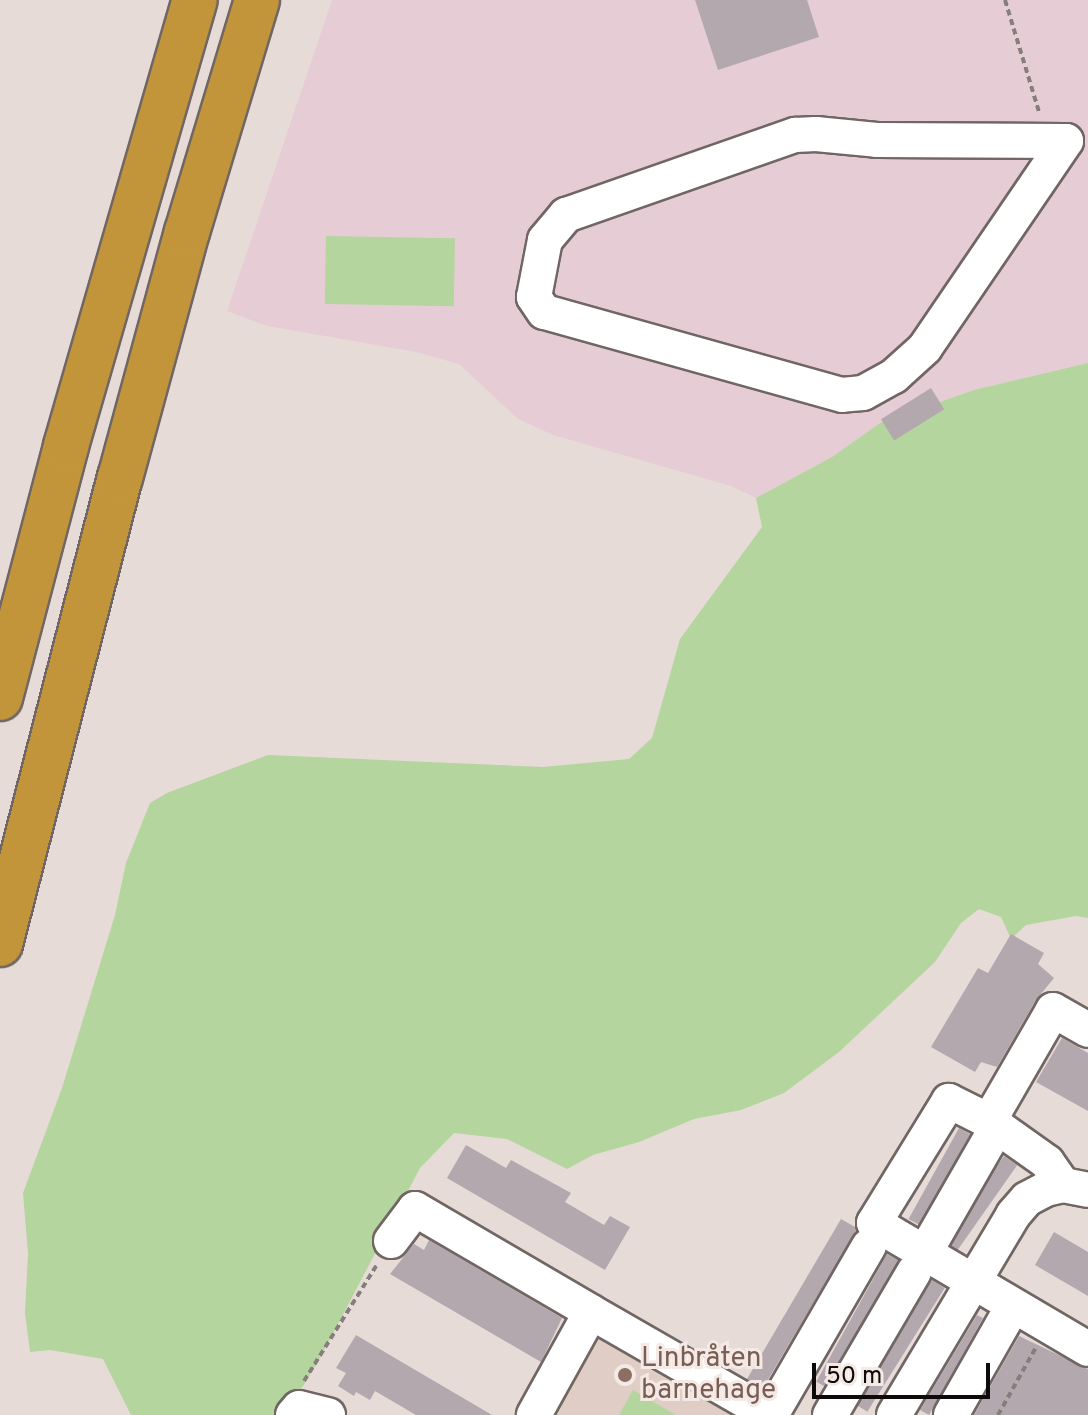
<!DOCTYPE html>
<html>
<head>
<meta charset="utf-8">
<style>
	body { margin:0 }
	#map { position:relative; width:1088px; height:1415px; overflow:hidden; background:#e7dbd7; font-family:Overpass,sans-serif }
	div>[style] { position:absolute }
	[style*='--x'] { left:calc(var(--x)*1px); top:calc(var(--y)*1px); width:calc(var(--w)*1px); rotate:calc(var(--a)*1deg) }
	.built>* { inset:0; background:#e0cdc6 }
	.industrial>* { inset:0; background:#e6cdd5 }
	.green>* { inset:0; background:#b4d59e; transform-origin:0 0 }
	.building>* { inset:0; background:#b3a8ad; transform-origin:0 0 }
	.path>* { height:4px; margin-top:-2px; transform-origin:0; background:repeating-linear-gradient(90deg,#867e7b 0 6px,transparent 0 10px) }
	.roads { filter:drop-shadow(2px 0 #706663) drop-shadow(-2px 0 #706663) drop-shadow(0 2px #706663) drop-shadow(0 -2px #706663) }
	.minor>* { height:34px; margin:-17px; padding:0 17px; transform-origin:17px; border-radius:17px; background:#fff }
	.highway>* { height:44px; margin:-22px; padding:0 22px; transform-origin:22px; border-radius:22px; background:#c3953b }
	.dots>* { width:22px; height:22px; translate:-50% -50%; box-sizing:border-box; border:4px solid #f4e9e4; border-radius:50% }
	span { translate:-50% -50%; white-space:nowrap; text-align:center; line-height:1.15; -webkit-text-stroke:6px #f4e9e4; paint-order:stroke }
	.education-label { font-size:28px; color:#785e54 }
	.left { translate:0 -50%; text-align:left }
	.scale { position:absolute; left:812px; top:1363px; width:178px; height:36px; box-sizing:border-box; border:4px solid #0e0a09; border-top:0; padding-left:10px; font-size:24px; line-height:28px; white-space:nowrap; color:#0e0a09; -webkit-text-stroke:6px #f4e9e4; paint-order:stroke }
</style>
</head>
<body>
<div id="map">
	<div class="built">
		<div style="clip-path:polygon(610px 1333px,753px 1415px,545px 1415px,588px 1335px)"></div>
	</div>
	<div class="industrial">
		<div style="clip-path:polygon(332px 0,1088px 0,1088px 363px,974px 390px,880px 423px,832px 457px,756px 498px,731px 486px,553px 435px,518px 419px,459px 364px,416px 352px,267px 326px,227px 311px)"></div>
	</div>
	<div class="green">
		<div style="left:326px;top:236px;width:129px;height:68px;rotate:1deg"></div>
		<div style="clip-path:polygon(1088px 363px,1088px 918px,1076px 916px,1026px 925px,1011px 939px,1001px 917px,979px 909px,961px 923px,935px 962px,839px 1052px,784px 1093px,741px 1110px,694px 1119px,639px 1142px,593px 1155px,567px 1169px,507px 1139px,454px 1133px,420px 1168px,318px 1362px,285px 1415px,131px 1415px,103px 1359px,50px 1350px,30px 1352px,25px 1313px,28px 1253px,23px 1193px,62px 1088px,115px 915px,126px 863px,150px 803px,167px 793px,268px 755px,543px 767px,629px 759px,652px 738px,680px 639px,762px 527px,756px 498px,832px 457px,880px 423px,974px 390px)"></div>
		<div style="clip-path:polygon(633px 1390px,676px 1415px,619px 1415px)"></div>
	</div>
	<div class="building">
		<div style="clip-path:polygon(695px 0,807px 0,819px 37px,718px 70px)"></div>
		<div style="left:931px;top:388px;width:25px;height:59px;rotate:58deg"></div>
		<div style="clip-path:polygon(1011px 934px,1044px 953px,1038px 964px,1054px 978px,1036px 1000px,997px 1067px,981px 1062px,975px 1072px,931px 1047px,978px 968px,988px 973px)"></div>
		<div style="clip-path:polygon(1062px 1038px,1088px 1053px,1088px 1111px,1036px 1082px)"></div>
		<div style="left:959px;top:1128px;width:13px;height:104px;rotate:29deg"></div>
		<div style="clip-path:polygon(466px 1145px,506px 1168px,511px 1160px,571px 1193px,565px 1202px,604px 1225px,610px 1216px,630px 1227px,605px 1270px,447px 1178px)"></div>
		<div style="left:1004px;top:1156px;width:16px;height:104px;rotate:35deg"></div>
		<div style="clip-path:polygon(841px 1219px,855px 1227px,856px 1231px,763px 1388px,747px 1379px)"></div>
		<div style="clip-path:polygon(1054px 1232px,1088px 1252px,1088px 1296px,1035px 1265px)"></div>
		<div style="clip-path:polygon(429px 1240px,562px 1318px,541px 1362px,390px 1274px,414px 1244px,424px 1250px)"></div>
		<div style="left:887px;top:1254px;width:13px;height:146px;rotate:29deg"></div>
		<div style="left:932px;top:1280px;width:15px;height:146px;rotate:32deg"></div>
		<div style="clip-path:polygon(977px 1315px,983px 1318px,929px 1415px,920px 1410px)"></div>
		<div style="clip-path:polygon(356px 1335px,400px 1361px,492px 1415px,416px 1415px,375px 1391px,370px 1400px,356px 1392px,354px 1396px,338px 1386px,346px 1373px,336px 1368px)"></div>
		<div style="clip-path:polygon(1019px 1336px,1088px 1369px,1088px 1415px,974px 1415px)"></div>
	</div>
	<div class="path">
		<div style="--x:1005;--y:0;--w:117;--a:73.1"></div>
		<div style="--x:304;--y:1381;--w:136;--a:-57.9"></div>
		<div style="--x:998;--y:1415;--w:76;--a:-60.7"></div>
	</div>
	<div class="roads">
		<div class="minor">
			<div style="--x:816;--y:134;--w:61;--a:5.6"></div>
			<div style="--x:877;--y:140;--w:189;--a:0.3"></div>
			<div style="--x:1066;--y:141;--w:250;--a:124.3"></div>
			<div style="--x:925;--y:348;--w:42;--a:137.9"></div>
			<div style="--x:894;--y:376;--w:35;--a:151"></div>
			<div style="--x:863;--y:393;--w:21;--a:175"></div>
			<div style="--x:842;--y:395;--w:309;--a:-164.4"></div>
			<div style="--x:544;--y:312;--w:18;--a:-124"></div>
			<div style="--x:534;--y:297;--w:58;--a:-79.1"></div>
			<div style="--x:545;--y:240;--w:33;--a:-50"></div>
			<div style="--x:566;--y:215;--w:243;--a:-19.3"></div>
			<div style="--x:795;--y:135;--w:21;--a:-3"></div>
			<div style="--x:989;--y:1121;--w:45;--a:-153.4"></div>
			<div style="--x:949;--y:1101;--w:143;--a:121.6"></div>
			<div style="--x:874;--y:1223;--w:248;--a:30.5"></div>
			<div style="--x:1063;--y:1185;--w:28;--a:-125"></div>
			<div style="--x:1047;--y:1162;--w:71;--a:-144.7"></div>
			<div style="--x:989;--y:1121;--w:128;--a:-60"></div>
			<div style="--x:1053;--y:1010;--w:40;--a:29.7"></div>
			<div style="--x:391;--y:1241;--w:40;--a:-53"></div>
			<div style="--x:415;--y:1209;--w:204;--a:30.3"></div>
			<div style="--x:591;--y:1312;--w:118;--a:119"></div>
			<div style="--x:924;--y:1254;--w:130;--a:-60.1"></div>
			<div style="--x:591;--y:1312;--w:207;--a:29.9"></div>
			<div style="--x:293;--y:1415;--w:9;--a:-49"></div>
			<div style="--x:299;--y:1408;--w:30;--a:14"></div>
			<div style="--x:771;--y:1415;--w:195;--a:-59.9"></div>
			<div style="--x:830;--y:1415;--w:166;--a:-59.6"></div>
			<div style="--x:894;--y:1415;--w:233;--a:-59.2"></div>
			<div style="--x:1013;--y:1215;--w:21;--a:-49"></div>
			<div style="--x:1027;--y:1199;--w:21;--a:-28"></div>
			<div style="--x:1046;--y:1189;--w:17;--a:-13"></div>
			<div style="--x:1063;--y:1185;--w:25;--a:11"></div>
			<div style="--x:951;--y:1415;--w:112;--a:-60.4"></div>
		</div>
		<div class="highway">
			<div style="--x:0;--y:698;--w:260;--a:-75.3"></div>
			<div style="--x:66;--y:446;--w:464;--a:-73.9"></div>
			<div style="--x:0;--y:944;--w:481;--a:-75.6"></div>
			<div style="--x:120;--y:478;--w:255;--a:-74.8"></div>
			<div style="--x:187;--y:232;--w:242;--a:-73.2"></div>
		</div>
	</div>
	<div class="dots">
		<div style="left:625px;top:1375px;background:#8d6e63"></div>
	</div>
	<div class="education-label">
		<span class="left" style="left:641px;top:1375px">Linbråten<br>barnehage</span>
	</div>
	<div class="scale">50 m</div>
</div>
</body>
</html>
